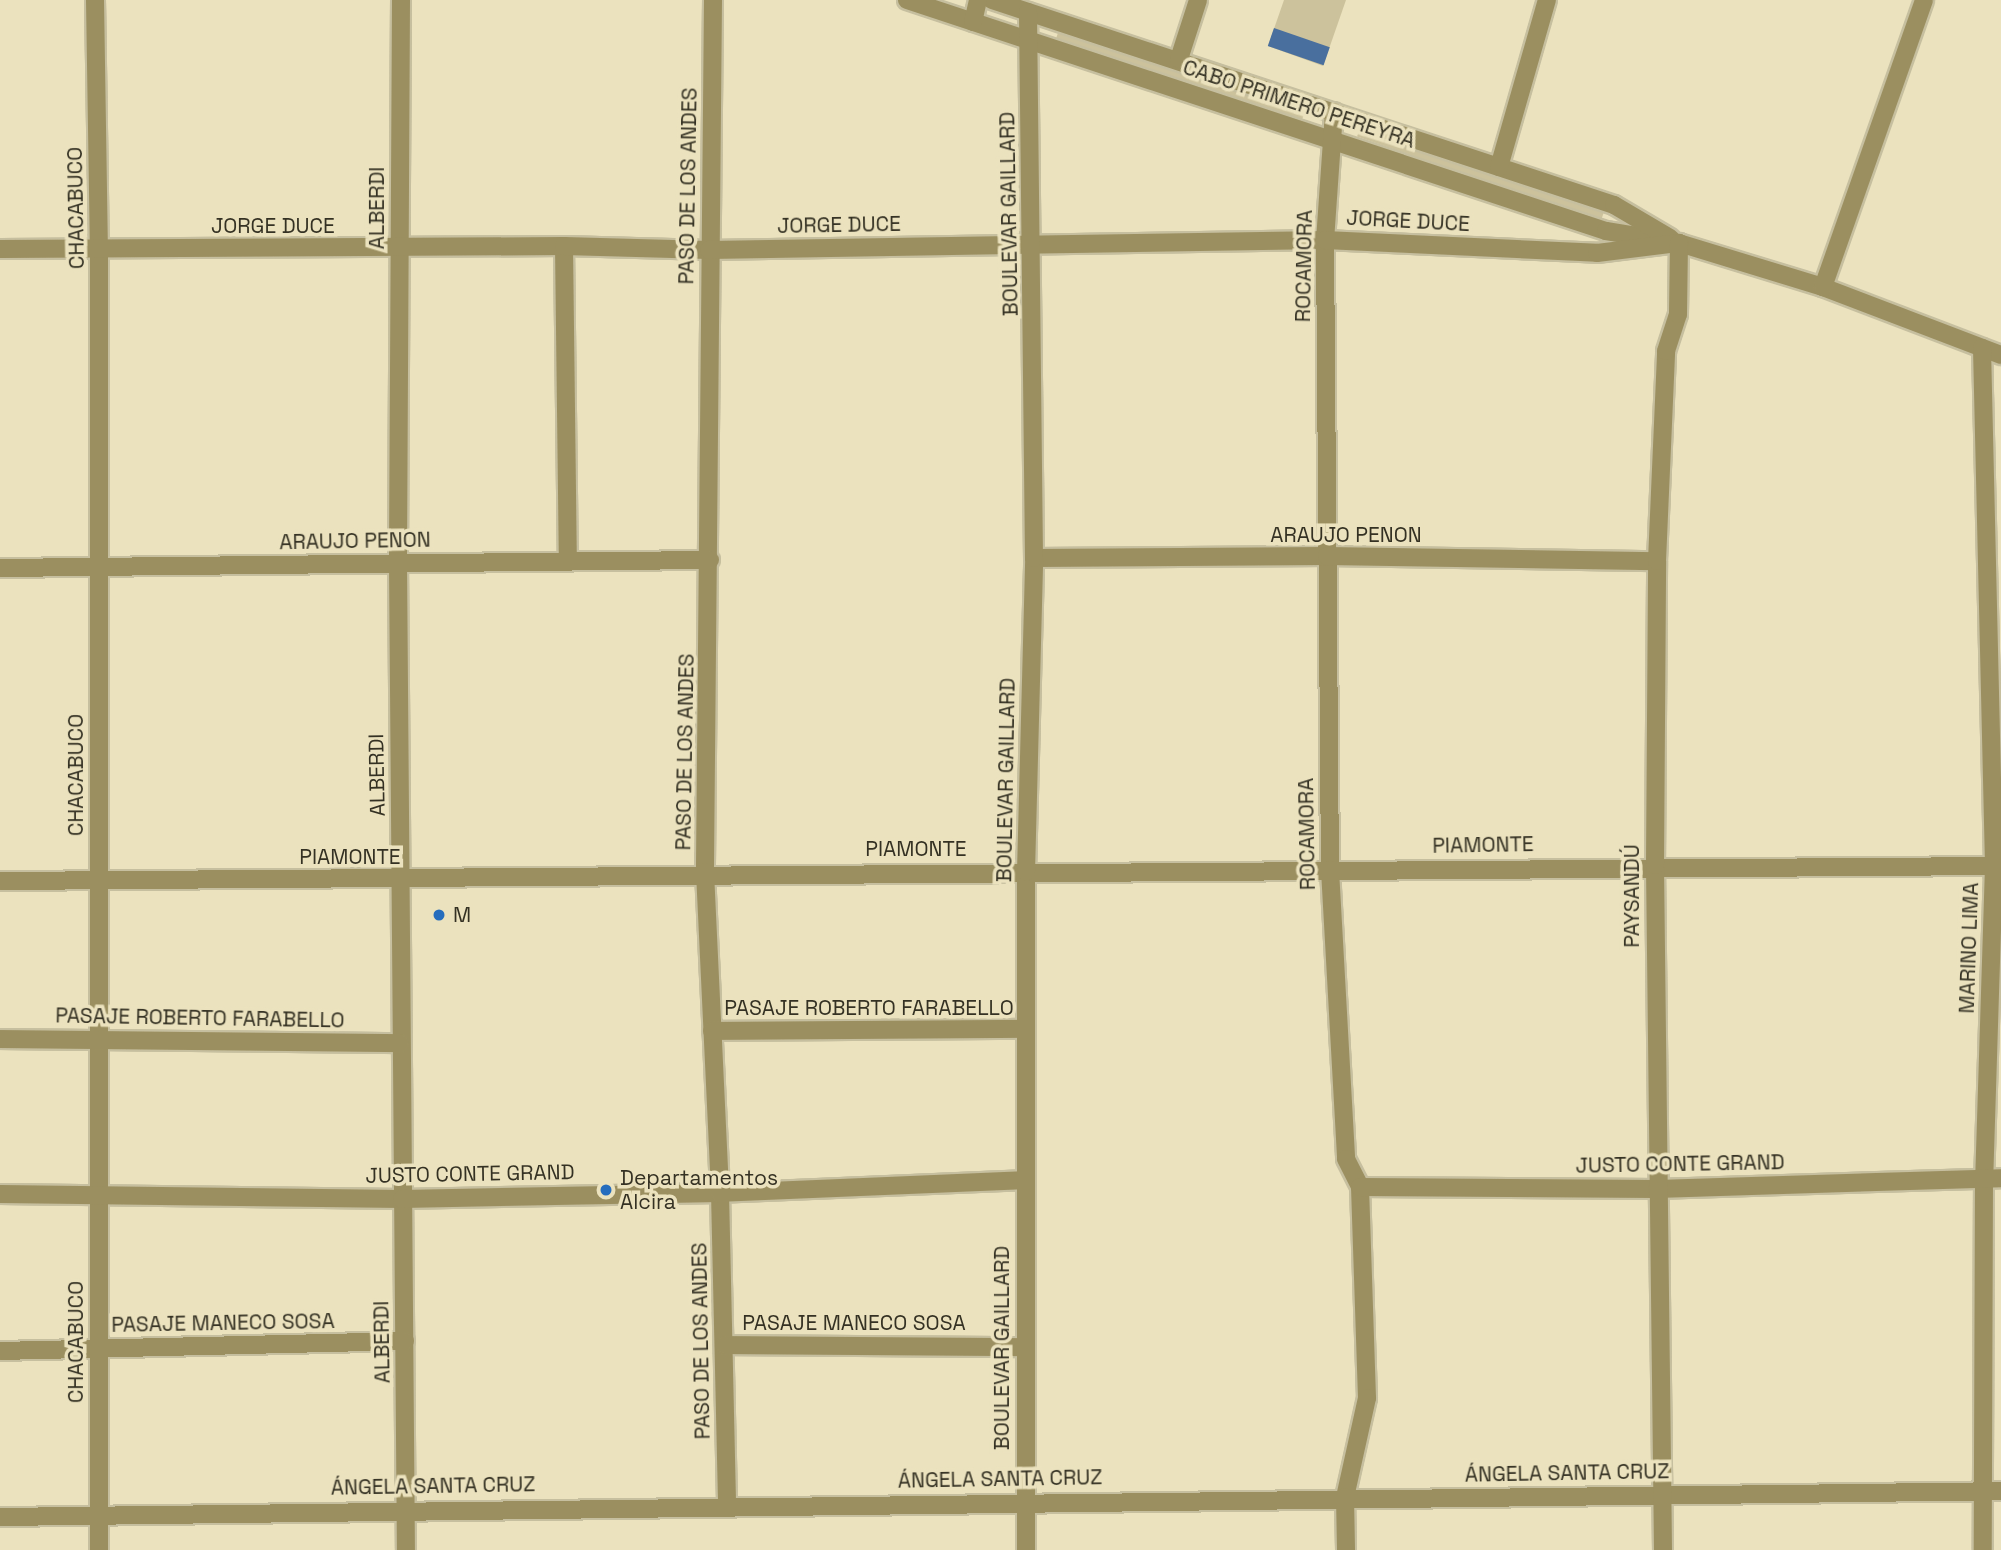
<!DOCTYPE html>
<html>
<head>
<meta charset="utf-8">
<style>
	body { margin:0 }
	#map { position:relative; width:2001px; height:1550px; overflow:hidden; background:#ebe2be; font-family:"Space Grotesk",sans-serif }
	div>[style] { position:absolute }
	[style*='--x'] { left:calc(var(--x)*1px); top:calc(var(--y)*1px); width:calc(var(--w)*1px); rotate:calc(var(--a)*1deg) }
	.green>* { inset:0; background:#ccc29c; transform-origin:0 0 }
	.building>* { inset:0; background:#496f9e; transform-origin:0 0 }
	.roads { filter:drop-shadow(2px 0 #c6bf9f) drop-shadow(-2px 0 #c6bf9f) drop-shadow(0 2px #c6bf9f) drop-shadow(0 -2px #c6bf9f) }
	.minor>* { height:18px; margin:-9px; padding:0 9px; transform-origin:9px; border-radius:9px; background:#9b8f60 }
	.dots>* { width:19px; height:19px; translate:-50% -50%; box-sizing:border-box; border:4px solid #ebe2be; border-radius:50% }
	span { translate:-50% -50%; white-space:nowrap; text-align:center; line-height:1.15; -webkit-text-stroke:7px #ebe2be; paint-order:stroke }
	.street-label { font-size:21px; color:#343123 }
	.poi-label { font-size:21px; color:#343123 }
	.left { translate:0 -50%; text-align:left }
</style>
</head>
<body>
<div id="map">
	<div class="green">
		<div style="clip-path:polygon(1284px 0,1346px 0,1323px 66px,1268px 46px)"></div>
		<div style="left:1059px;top:30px;width:259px;height:9px;rotate:19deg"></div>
		<div style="left:1360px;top:128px;width:258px;height:9px;rotate:19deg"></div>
	</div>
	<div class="building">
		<div style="left:1274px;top:28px;width:59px;height:19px;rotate:19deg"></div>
	</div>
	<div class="roads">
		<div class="minor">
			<div style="--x:95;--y:0;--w:249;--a:89.1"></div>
			<div style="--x:99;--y:249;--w:1301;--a:90"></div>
			<div style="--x:401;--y:0;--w:563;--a:90.31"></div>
			<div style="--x:398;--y:563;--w:987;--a:89.54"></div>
			<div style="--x:713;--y:0;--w:872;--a:90.53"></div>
			<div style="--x:705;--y:872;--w:321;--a:87.3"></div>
			<div style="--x:720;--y:1193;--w:312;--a:88.7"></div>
			<div style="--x:907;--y:0;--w:736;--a:18.29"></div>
			<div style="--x:1606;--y:231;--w:74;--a:9.3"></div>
			<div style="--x:1679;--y:243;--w:151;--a:17"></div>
			<div style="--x:1823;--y:287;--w:191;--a:20.9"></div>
			<div style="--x:992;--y:0;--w:655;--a:18.24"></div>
			<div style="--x:1614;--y:205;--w:65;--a:30.5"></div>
			<div style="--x:973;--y:22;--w:23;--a:-77"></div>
			<div style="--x:1179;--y:59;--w:62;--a:-72.1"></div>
			<div style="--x:1334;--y:112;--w:128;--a:94"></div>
			<div style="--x:1325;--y:240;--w:630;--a:89.55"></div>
			<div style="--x:1330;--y:870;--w:289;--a:86.8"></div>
			<div style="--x:1346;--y:1159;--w:31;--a:63"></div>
			<div style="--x:1360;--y:1187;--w:211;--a:88.1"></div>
			<div style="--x:1367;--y:1398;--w:101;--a:102.5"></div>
			<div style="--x:1345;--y:1497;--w:53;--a:88.9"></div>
			<div style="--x:1499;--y:167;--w:174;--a:-74"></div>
			<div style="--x:564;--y:246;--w:315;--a:89.3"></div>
			<div style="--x:0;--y:249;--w:564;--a:-0.3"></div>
			<div style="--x:564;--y:246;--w:145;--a:1.6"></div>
			<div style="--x:709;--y:250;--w:616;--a:-0.93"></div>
			<div style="--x:1325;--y:240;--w:272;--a:2.7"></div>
			<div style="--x:1597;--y:253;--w:83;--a:-7"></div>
			<div style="--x:1823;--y:287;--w:304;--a:-70.6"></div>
			<div style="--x:1982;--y:348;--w:518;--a:88.67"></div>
			<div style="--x:1994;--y:866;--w:312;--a:91.8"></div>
			<div style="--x:1984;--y:1178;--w:372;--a:90.2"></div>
			<div style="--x:1034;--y:558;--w:293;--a:-0.4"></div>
			<div style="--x:1327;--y:556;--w:330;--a:0.9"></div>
			<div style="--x:0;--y:568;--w:710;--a:-0.65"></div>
			<div style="--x:0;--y:881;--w:2001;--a:-0.43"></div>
			<div style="--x:712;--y:1031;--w:314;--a:-0.4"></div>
			<div style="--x:0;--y:1039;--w:400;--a:0.6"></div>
			<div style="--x:1360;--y:1187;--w:297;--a:0.4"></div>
			<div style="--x:1657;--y:1189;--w:344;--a:-1.8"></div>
			<div style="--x:0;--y:1194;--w:402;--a:0.7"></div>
			<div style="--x:402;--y:1199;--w:318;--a:-1.1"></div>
			<div style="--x:720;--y:1193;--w:305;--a:-2.4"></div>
			<div style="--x:725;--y:1345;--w:300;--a:0.4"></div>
			<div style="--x:0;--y:1351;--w:405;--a:-1.4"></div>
			<div style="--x:0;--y:1517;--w:2001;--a:-0.74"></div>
			<div style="--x:1026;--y:1550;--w:678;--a:-90"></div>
			<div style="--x:1026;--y:872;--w:314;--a:-88.5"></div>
			<div style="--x:1034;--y:558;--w:546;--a:-90.63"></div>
			<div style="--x:1663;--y:1550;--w:685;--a:-90.67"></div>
			<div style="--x:1655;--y:865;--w:304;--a:-89.6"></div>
			<div style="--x:1657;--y:561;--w:210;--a:-87.5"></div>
			<div style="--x:1666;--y:351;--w:39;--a:-72"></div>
			<div style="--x:1678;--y:314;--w:71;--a:-89.2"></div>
		</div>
	</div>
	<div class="dots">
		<div style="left:439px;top:915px;background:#266dbd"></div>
		<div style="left:606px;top:1190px;background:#266dbd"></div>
	</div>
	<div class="street-label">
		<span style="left:1299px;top:104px;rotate:18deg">CABO PRIMERO PEREYRA</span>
		<span style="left:688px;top:186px;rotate:-89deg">PASO DE LOS ANDES</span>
		<span style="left:76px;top:208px;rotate:-91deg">CHACABUCO</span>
		<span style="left:377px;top:208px;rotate:-90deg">ALBERDI</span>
		<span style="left:1009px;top:214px;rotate:-91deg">BOULEVAR GAILLARD</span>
		<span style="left:1408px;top:221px;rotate:3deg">JORGE DUCE</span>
		<span style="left:839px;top:225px;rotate:-1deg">JORGE DUCE</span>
		<span style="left:273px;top:226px">JORGE DUCE</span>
		<span style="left:1304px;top:266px;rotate:-89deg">ROCAMORA</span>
		<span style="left:1346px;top:535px">ARAUJO PENON</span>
		<span style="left:355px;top:541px;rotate:-1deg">ARAUJO PENON</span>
		<span style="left:685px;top:752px;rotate:-89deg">PASO DE LOS ANDES</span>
		<span style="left:76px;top:775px;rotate:-90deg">CHACABUCO</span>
		<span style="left:377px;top:775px;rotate:-91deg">ALBERDI</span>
		<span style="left:1006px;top:780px;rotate:-89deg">BOULEVAR GAILLARD</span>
		<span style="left:1307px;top:834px;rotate:-91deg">ROCAMORA</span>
		<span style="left:1483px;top:845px;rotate:-1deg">PIAMONTE</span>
		<span style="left:916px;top:849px">PIAMONTE</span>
		<span style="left:350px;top:857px">PIAMONTE</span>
		<span style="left:1632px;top:896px;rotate:-90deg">PAYSANDÚ</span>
		<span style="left:1969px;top:948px;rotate:-88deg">MARINO LIMA</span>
		<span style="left:869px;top:1008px">PASAJE ROBERTO FARABELLO</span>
		<span style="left:200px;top:1018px;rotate:1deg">PASAJE ROBERTO FARABELLO</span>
		<span style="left:1680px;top:1164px;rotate:-1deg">JUSTO CONTE GRAND</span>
		<span style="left:470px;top:1174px;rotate:-1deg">JUSTO CONTE GRAND</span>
		<span style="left:223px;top:1323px;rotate:-1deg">PASAJE MANECO SOSA</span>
		<span style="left:854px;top:1323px">PASAJE MANECO SOSA</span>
		<span style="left:701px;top:1341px;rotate:-91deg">PASO DE LOS ANDES</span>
		<span style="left:76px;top:1342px;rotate:-90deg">CHACABUCO</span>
		<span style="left:382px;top:1342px;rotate:-91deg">ALBERDI</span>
		<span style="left:1002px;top:1348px;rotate:-90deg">BOULEVAR GAILLARD</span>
		<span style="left:1567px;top:1473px;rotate:-1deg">ÁNGELA SANTA CRUZ</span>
		<span style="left:1000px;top:1479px;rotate:-1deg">ÁNGELA SANTA CRUZ</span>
		<span style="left:433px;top:1486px;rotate:-1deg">ÁNGELA SANTA CRUZ</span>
	</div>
	<div class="poi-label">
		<span class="left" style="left:453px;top:915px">M</span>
		<span class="left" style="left:620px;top:1190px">Departamentos<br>Alcira</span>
	</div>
</div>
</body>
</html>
